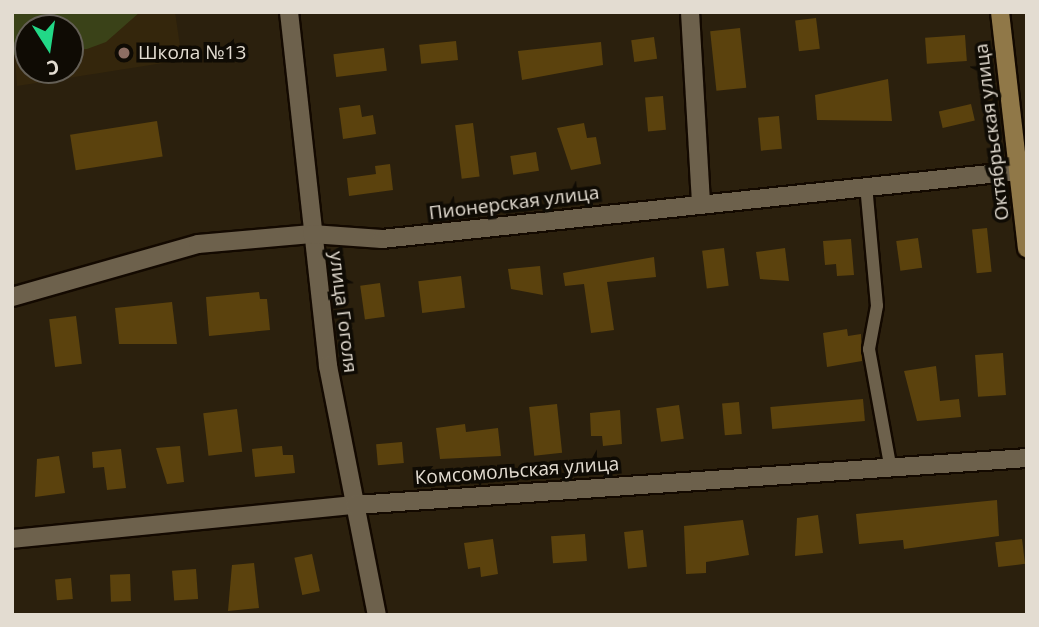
<!DOCTYPE html>
<html>
<head>
<meta charset="utf-8">
<style>
	body { margin:0 }
	#map { position:relative; width:1039px; height:627px; overflow:hidden; background:#2b200d; font-family:"Open Sans",sans-serif }
	div>[style] { position:absolute }
	[style*='--x'] { left:calc(var(--x)*1px); top:calc(var(--y)*1px); width:calc(var(--w)*1px); rotate:calc(var(--a)*1deg) }
	.built>* { inset:0; background:#34260c }
	.green>* { inset:0; background:#3a4218 }
	.building>* { inset:0; background:#5b420d; transform-origin:0 0 }
	.roads { filter:drop-shadow(2px 0 #130900) drop-shadow(-2px 0 #130900) drop-shadow(0 2px #130900) drop-shadow(0 -2px #130900) }
	.lane>* { height:12px; margin:-6px; padding:0 6px; transform-origin:6px; border-radius:6px; background:#6d614c }
	.street>* { height:18px; margin:-9px; padding:0 9px; transform-origin:9px; border-radius:9px; background:#6d614c }
	.secondary>* { height:18px; margin:-9px; padding:0 9px; transform-origin:9px; border-radius:9px; background:#907848 }
	.dots>* { width:19px; height:19px; translate:-50% -50%; box-sizing:border-box; border:4px solid #0f0b04; border-radius:50% }
	span { translate:-50% -50%; white-space:nowrap; text-align:center; line-height:1.15; -webkit-text-stroke:7px #0f0b04; paint-order:stroke }
	.poi-label { font-size:19px; color:#e3dcd1 }
	.left { translate:0 -50%; text-align:left }
	.street-label { font-size:19px; color:#e3dcd1 }
	.frame { position:absolute; inset:0; border:14px solid #e3dcd1; pointer-events:none }
	.north { position:absolute; left:14px; top:14px; width:70px; height:70px; box-sizing:border-box; background:#0f0b04; border:2px solid #645f56; border-radius:50%; rotate:168deg; font-size:19px; font-weight:700; line-height:28px; text-align:center; color:#e3dcd1 }
	.north::after { content:''; display:block; margin:auto; width:24px; height:32px; background:#22d887; clip-path:polygon(50% 0,100% 100%,50% 72%,0 100%) }
</style>
</head>
<body>
<div id="map">
	<div class="built">
		<div style="clip-path:polygon(evenodd,12px 12px,175px 12px,180px 46px,176px 61px,17px 86px,12px 12px,28px 28px,70px 28px,70px 70px,28px 70px,28px 28px)"></div>
	</div>
	<div class="green">
		<div style="clip-path:polygon(12px 12px,140px 12px,106px 42px,87px 49px,70px 50px,70px 28px,28px 28px,28px 54px,12px 55px)"></div>
	</div>
	<div class="building">
		<div style="left:816px;top:18px;width:31px;height:21px;rotate:83deg"></div>
		<div style="left:740px;top:28px;width:60px;height:30px;rotate:84deg"></div>
		<div style="left:965px;top:35px;width:26px;height:40px;rotate:86deg"></div>
		<div style="left:654px;top:37px;width:22px;height:23px;rotate:82deg"></div>
		<div style="left:456px;top:41px;width:19px;height:37px;rotate:84deg"></div>
		<div style="clip-path:polygon(601px 42px,603px 65px,522px 80px,518px 51px)"></div>
		<div style="left:384px;top:48px;width:23px;height:51px;rotate:83deg"></div>
		<div style="clip-path:polygon(888px 79px,892px 121px,817px 120px,815px 95px)"></div>
		<div style="left:663px;top:96px;width:34px;height:18px;rotate:85deg"></div>
		<div style="left:971px;top:104px;width:17px;height:33px;rotate:77deg"></div>
		<div style="clip-path:polygon(360px 105px,362px 117px,373px 115px,376px 134px,343px 139px,339px 108px)"></div>
		<div style="left:779px;top:116px;width:33px;height:21px;rotate:85deg"></div>
		<div style="left:157px;top:121px;width:36px;height:88px;rotate:81deg"></div>
		<div style="left:473px;top:123px;width:54px;height:18px;rotate:83deg"></div>
		<div style="clip-path:polygon(584px 123px,587px 138px,596px 137px,601px 164px,571px 170px,557px 128px)"></div>
		<div style="left:536px;top:152px;width:19px;height:26px;rotate:81deg"></div>
		<div style="clip-path:polygon(390px 164px,393px 190px,349px 196px,347px 178px,376px 174px,375px 166px)"></div>
		<div style="left:987px;top:228px;width:44px;height:15px;rotate:84deg"></div>
		<div style="left:918px;top:238px;width:30px;height:22px;rotate:82deg"></div>
		<div style="clip-path:polygon(851px 239px,854px 275px,837px 276px,836px 264px,825px 265px,823px 241px)"></div>
		<div style="left:724px;top:248px;width:38px;height:22px;rotate:83deg"></div>
		<div style="clip-path:polygon(785px 248px,789px 281px,760px 279px,756px 252px)"></div>
		<div style="clip-path:polygon(654px 257px,656px 277px,607px 282px,614px 330px,591px 333px,584px 284px,565px 286px,563px 273px)"></div>
		<div style="clip-path:polygon(540px 266px,543px 295px,511px 289px,508px 269px)"></div>
		<div style="left:461px;top:276px;width:32px;height:43px;rotate:83deg"></div>
		<div style="left:380px;top:283px;width:34px;height:20px;rotate:82deg"></div>
		<div style="clip-path:polygon(259px 292px,260px 299px,267px 299px,270px 330px,209px 336px,206px 297px)"></div>
		<div style="clip-path:polygon(172px 302px,177px 344px,119px 344px,115px 308px)"></div>
		<div style="left:76px;top:316px;width:48px;height:27px;rotate:83deg"></div>
		<div style="clip-path:polygon(847px 329px,848px 336px,861px 334px,862px 361px,827px 367px,823px 333px)"></div>
		<div style="left:1003px;top:353px;width:42px;height:28px;rotate:86deg"></div>
		<div style="clip-path:polygon(936px 366px,940px 401px,959px 399px,961px 417px,917px 421px,904px 371px)"></div>
		<div style="left:863px;top:399px;width:22px;height:93px;rotate:85deg"></div>
		<div style="left:739px;top:402px;width:32px;height:17px;rotate:85deg"></div>
		<div style="left:557px;top:404px;width:49px;height:28px;rotate:84deg"></div>
		<div style="left:679px;top:405px;width:34px;height:23px;rotate:82deg"></div>
		<div style="left:237px;top:409px;width:43px;height:34px;rotate:83deg"></div>
		<div style="clip-path:polygon(620px 410px,622px 444px,603px 446px,602px 436px,591px 436px,590px 413px)"></div>
		<div style="clip-path:polygon(465px 424px,466px 432px,498px 428px,501px 456px,440px 459px,436px 428px)"></div>
		<div style="left:402px;top:442px;width:21px;height:26px;rotate:85deg"></div>
		<div style="clip-path:polygon(180px 446px,184px 482px,167px 484px,156px 448px)"></div>
		<div style="clip-path:polygon(282px 446px,283px 455px,293px 455px,295px 473px,255px 477px,252px 449px)"></div>
		<div style="clip-path:polygon(121px 449px,126px 488px,107px 490px,104px 467px,93px 468px,92px 452px)"></div>
		<div style="clip-path:polygon(59px 456px,65px 493px,35px 497px,37px 459px)"></div>
		<div style="clip-path:polygon(997px 500px,999px 536px,904px 549px,903px 540px,859px 544px,856px 514px)"></div>
		<div style="clip-path:polygon(818px 515px,823px 553px,795px 556px,797px 518px)"></div>
		<div style="clip-path:polygon(743px 520px,749px 555px,706px 562px,706px 573px,686px 574px,684px 526px)"></div>
		<div style="left:643px;top:530px;width:37px;height:19px;rotate:84deg"></div>
		<div style="left:585px;top:534px;width:27px;height:34px;rotate:86deg"></div>
		<div style="clip-path:polygon(493px 539px,498px 574px,481px 577px,480px 567px,468px 569px,464px 543px)"></div>
		<div style="left:1022px;top:539px;width:25px;height:27px;rotate:83deg"></div>
		<div style="left:312px;top:554px;width:38px;height:18px;rotate:78deg"></div>
		<div style="clip-path:polygon(254px 563px,259px 608px,228px 611px,232px 565px)"></div>
		<div style="left:196px;top:569px;width:30px;height:24px;rotate:86deg"></div>
		<div style="left:130px;top:574px;width:27px;height:20px;rotate:88deg"></div>
		<div style="left:71px;top:578px;width:21px;height:16px;rotate:85deg"></div>
	</div>
	<div class="roads">
		<div class="lane">
			<div style="--x:866;--y:185;--w:121;--a:84.8"></div>
			<div style="--x:877;--y:306;--w:44;--a:100.5"></div>
			<div style="--x:869;--y:349;--w:117;--a:79.7"></div>
		</div>
		<div class="street">
			<div style="--x:289;--y:12;--w:356;--a:83.7"></div>
			<div style="--x:328;--y:366;--w:254;--a:78.9"></div>
			<div style="--x:690;--y:12;--w:190;--a:86.7"></div>
			<div style="--x:12;--y:297;--w:193;--a:-15.9"></div>
			<div style="--x:198;--y:244;--w:114;--a:-5"></div>
			<div style="--x:312;--y:234;--w:70;--a:4.1"></div>
			<div style="--x:382;--y:239;--w:649;--a:-6.11"></div>
			<div style="--x:12;--y:539;--w:345;--a:-5.7"></div>
			<div style="--x:355;--y:505;--w:674;--a:-4"></div>
		</div>
		<div class="secondary">
			<div style="--x:1000;--y:12;--w:238;--a:83.5"></div>
		</div>
	</div>
	<div class="dots">
		<div style="left:124px;top:53px;background:#8d6e63"></div>
	</div>
	<div class="poi-label">
		<span class="left" style="left:138px;top:53px">Школа №13</span>
	</div>
	<div class="street-label">
		<span style="left:992px;top:132px;rotate:-97deg">Октябрьская улица</span>
		<span style="left:514px;top:203px;rotate:-7deg">Пионерская улица</span>
		<span style="left:343px;top:312px;rotate:83deg">улица Гоголя</span>
		<span style="left:517px;top:471px;rotate:-4deg">Комсомольская улица</span>
	</div>
	<div class="frame"></div>
	<div class="north">С</div>
</div>
</body>
</html>
